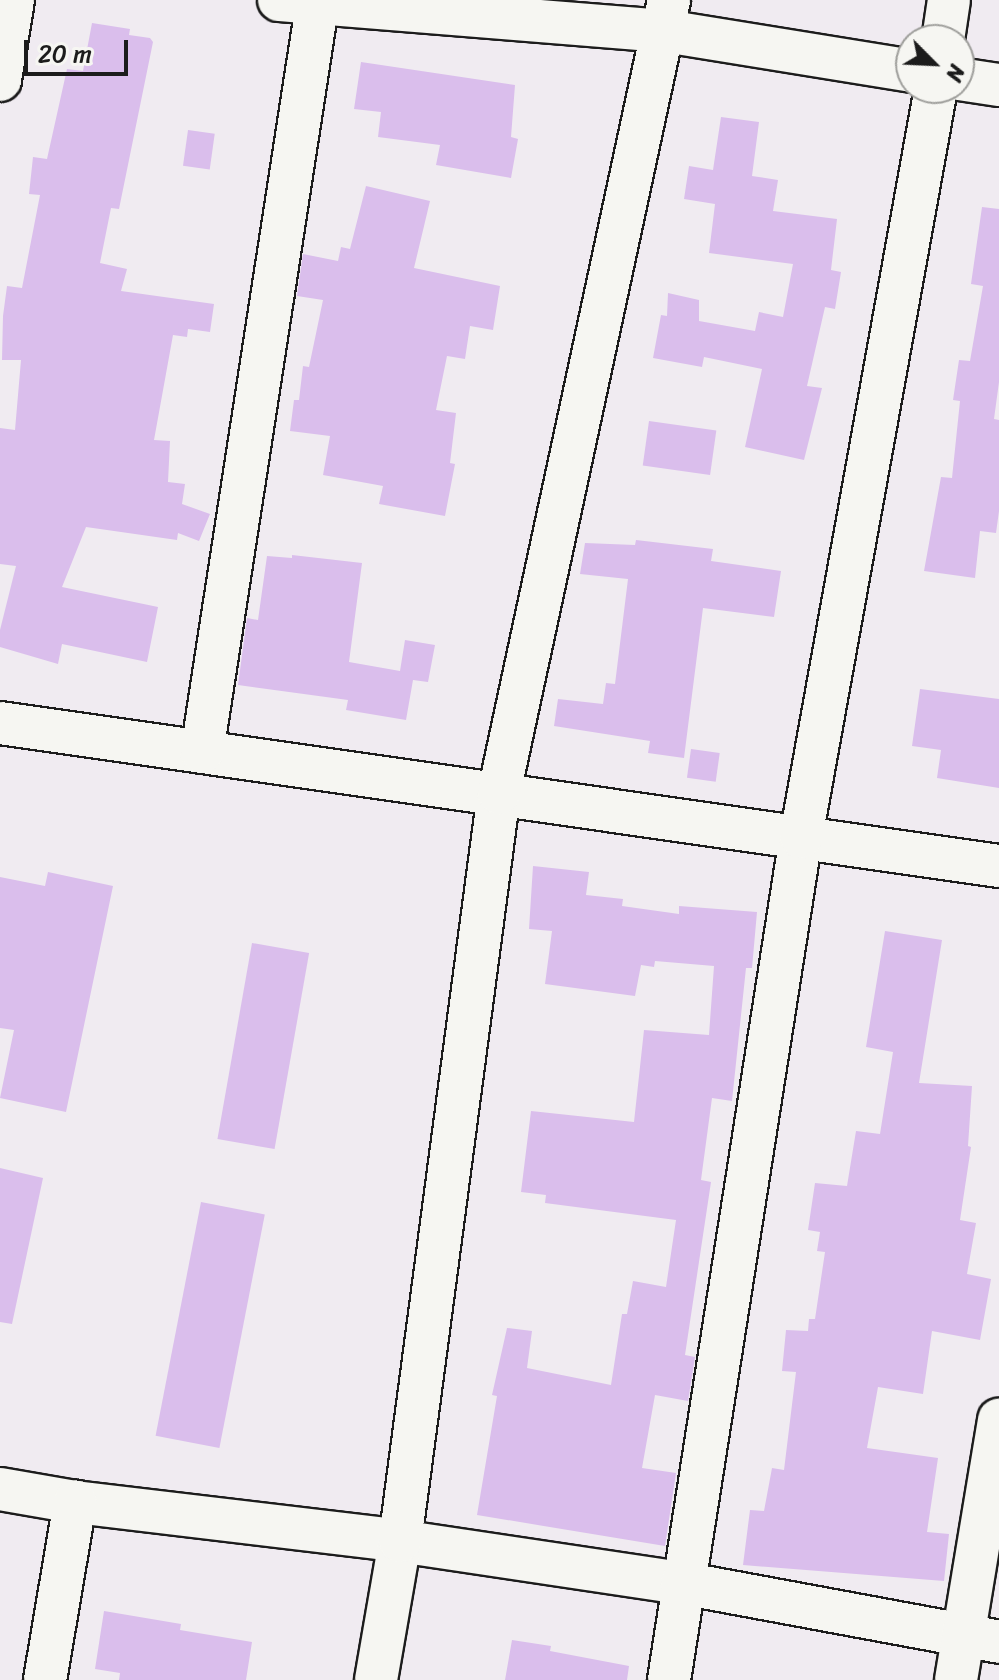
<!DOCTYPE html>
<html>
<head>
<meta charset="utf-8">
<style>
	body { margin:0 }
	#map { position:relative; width:999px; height:1680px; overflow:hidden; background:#f0ebf1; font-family:Sriracha,sans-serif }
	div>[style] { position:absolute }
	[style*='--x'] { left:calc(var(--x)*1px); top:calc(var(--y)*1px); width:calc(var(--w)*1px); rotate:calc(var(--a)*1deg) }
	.building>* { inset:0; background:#dabeec; transform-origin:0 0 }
	.roads { filter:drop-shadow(2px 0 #1c1c1c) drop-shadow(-2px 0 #1c1c1c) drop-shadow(0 2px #1c1c1c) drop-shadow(0 -2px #1c1c1c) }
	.minor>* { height:42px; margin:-21px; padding:0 21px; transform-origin:21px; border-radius:21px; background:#f6f6f2 }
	span { translate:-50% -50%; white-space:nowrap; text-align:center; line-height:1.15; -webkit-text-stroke:6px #f6f6f2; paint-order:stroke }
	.north { position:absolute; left:895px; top:24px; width:80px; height:80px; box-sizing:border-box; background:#f6f6f2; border:2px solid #9f9f9c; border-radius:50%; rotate:114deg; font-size:22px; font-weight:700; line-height:32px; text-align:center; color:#1c1c1c }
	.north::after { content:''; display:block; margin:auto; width:28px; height:36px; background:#1c1c1c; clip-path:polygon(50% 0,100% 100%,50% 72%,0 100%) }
	.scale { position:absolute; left:24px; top:40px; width:104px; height:36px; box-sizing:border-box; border:4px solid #1c1c1c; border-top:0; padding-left:10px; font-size:24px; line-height:28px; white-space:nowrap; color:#1c1c1c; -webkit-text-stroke:6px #f6f6f2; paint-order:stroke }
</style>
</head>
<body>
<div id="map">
	<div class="building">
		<div style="clip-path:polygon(92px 23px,130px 29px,129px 35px,150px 38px,153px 42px,119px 209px,111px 208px,100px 263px,127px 269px,121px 291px,214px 304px,210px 332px,188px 329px,187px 337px,173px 335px,154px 440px,170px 441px,168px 482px,185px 484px,182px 504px,210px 514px,199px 541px,178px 533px,177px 540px,86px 527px,62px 587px,158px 607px,147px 662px,62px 644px,58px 664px,0 647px,0 630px,16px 566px,0 564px,0 428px,15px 430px,21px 360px,2px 360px,3px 316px,7px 286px,22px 288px,40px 195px,29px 194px,33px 157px,47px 159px,67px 69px,83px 71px)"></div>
		<div style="clip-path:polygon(361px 62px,515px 85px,511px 137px,518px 139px,511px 178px,436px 165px,440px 145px,378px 137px,381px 112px,354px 109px)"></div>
		<div style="clip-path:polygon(721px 117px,759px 122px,752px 176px,778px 180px,773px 211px,837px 219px,831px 270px,841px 272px,835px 309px,825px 307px,807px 386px,822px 388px,804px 460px,745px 447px,762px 369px,704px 357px,702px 367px,653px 358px,661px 315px,667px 316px,668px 293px,699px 300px,699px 321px,755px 331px,759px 312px,783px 317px,793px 264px,709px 253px,715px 204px,684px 199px,689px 166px,713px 170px)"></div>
		<div style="left:188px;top:130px;width:27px;height:36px;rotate:8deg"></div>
		<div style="clip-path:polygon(366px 186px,430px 201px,414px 268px,500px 286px,493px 330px,470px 326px,465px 359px,447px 356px,436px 410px,456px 413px,450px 463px,455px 464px,445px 516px,379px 504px,383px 486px,323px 475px,330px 436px,290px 431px,294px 400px,299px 400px,303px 366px,309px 367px,323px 300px,297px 296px,303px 254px,338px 261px,341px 247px,350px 249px)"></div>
		<div style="clip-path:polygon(982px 207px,999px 209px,999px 382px,994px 419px,999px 420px,999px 511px,996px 533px,980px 531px,975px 578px,924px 571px,941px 477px,952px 478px,960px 401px,953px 400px,959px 360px,970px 361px,983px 286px,971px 284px)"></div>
		<div style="left:649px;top:421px;width:68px;height:45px;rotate:8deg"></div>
		<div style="clip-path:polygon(636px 540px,713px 549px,711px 561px,781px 571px,774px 617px,703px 608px,684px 758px,648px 753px,650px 741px,554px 726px,558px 699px,603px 704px,606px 683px,615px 684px,628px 579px,580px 574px,585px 543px,635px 545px)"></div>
		<div style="clip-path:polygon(292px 555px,362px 563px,349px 662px,400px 671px,405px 640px,435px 645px,428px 682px,413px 680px,406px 720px,346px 710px,348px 700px,238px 685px,247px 618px,258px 620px,267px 556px,292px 558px)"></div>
		<div style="clip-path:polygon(920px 689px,999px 699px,999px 788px,937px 778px,941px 750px,912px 746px)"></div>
		<div style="left:691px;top:749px;width:29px;height:29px;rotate:8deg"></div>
		<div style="clip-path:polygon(533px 866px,589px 872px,586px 895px,623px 899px,622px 906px,679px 914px,679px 906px,757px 912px,752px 968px,746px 968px,732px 1101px,712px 1098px,701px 1180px,711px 1182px,685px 1355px,695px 1357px,688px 1401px,655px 1395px,642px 1468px,676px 1473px,665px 1546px,477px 1515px,497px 1396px,492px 1395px,507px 1328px,532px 1331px,527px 1368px,611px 1385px,622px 1314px,627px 1314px,633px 1281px,666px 1287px,676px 1220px,545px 1203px,546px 1195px,521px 1192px,531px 1111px,634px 1122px,644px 1030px,709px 1035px,714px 966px,655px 961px,654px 967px,641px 965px,635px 996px,545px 984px,552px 931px,529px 929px)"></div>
		<div style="clip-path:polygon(48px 872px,113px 886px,66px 1112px,0 1098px,14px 1030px,0 1028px,0 877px,45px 886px)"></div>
		<div style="clip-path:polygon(885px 931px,942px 940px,919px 1083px,972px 1086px,968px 1146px,971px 1147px,960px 1220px,976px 1223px,967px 1274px,991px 1279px,980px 1340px,932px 1331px,923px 1394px,878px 1387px,867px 1448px,938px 1458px,927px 1532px,949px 1534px,944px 1581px,743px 1565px,750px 1510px,764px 1511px,772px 1468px,784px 1470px,796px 1372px,782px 1371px,786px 1330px,808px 1331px,809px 1319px,815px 1319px,825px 1252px,817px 1251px,820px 1232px,808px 1230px,815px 1183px,847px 1186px,856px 1131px,880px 1134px,893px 1052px,866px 1047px)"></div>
		<div style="left:252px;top:943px;width:58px;height:199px;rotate:10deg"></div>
		<div style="clip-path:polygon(0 1168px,43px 1178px,12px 1324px,0 1322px)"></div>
		<div style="left:201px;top:1202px;width:65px;height:238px;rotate:11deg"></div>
		<div style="clip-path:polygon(104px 1611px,181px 1624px,180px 1630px,252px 1642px,246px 1680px,119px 1680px,120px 1673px,95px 1669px)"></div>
		<div style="clip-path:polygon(512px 1640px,551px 1646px,550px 1651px,629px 1666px,627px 1680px,505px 1680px)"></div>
	</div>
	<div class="roads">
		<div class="minor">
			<div style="--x:279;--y:0;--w:387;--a:4.6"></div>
			<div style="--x:665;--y:31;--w:249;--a:9.2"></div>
			<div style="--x:943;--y:40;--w:40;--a:-81.5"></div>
			<div style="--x:959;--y:79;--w:40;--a:8.5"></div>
			<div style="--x:0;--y:80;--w:81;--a:-80.8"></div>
			<div style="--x:0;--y:723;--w:1009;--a:8.15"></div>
			<div style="--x:202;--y:752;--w:761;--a:-81.23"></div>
			<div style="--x:0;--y:1489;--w:76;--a:9.8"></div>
			<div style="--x:75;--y:1502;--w:327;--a:6.8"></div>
			<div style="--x:400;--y:1541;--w:285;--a:8.5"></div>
			<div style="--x:682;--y:1583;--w:322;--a:10.5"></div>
			<div style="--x:45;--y:1680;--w:181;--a:-80.4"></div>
			<div style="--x:376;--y:1680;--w:141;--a:-80.2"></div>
			<div style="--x:400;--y:1541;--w:755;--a:-82.46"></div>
			<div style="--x:499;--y:793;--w:811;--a:-77.9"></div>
			<div style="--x:669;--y:1680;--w:853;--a:-81.1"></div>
			<div style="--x:801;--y:837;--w:761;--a:-79.78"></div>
			<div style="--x:956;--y:1680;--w:264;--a:-80.6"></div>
		</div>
	</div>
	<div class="north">N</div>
	<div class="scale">20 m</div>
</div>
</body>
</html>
